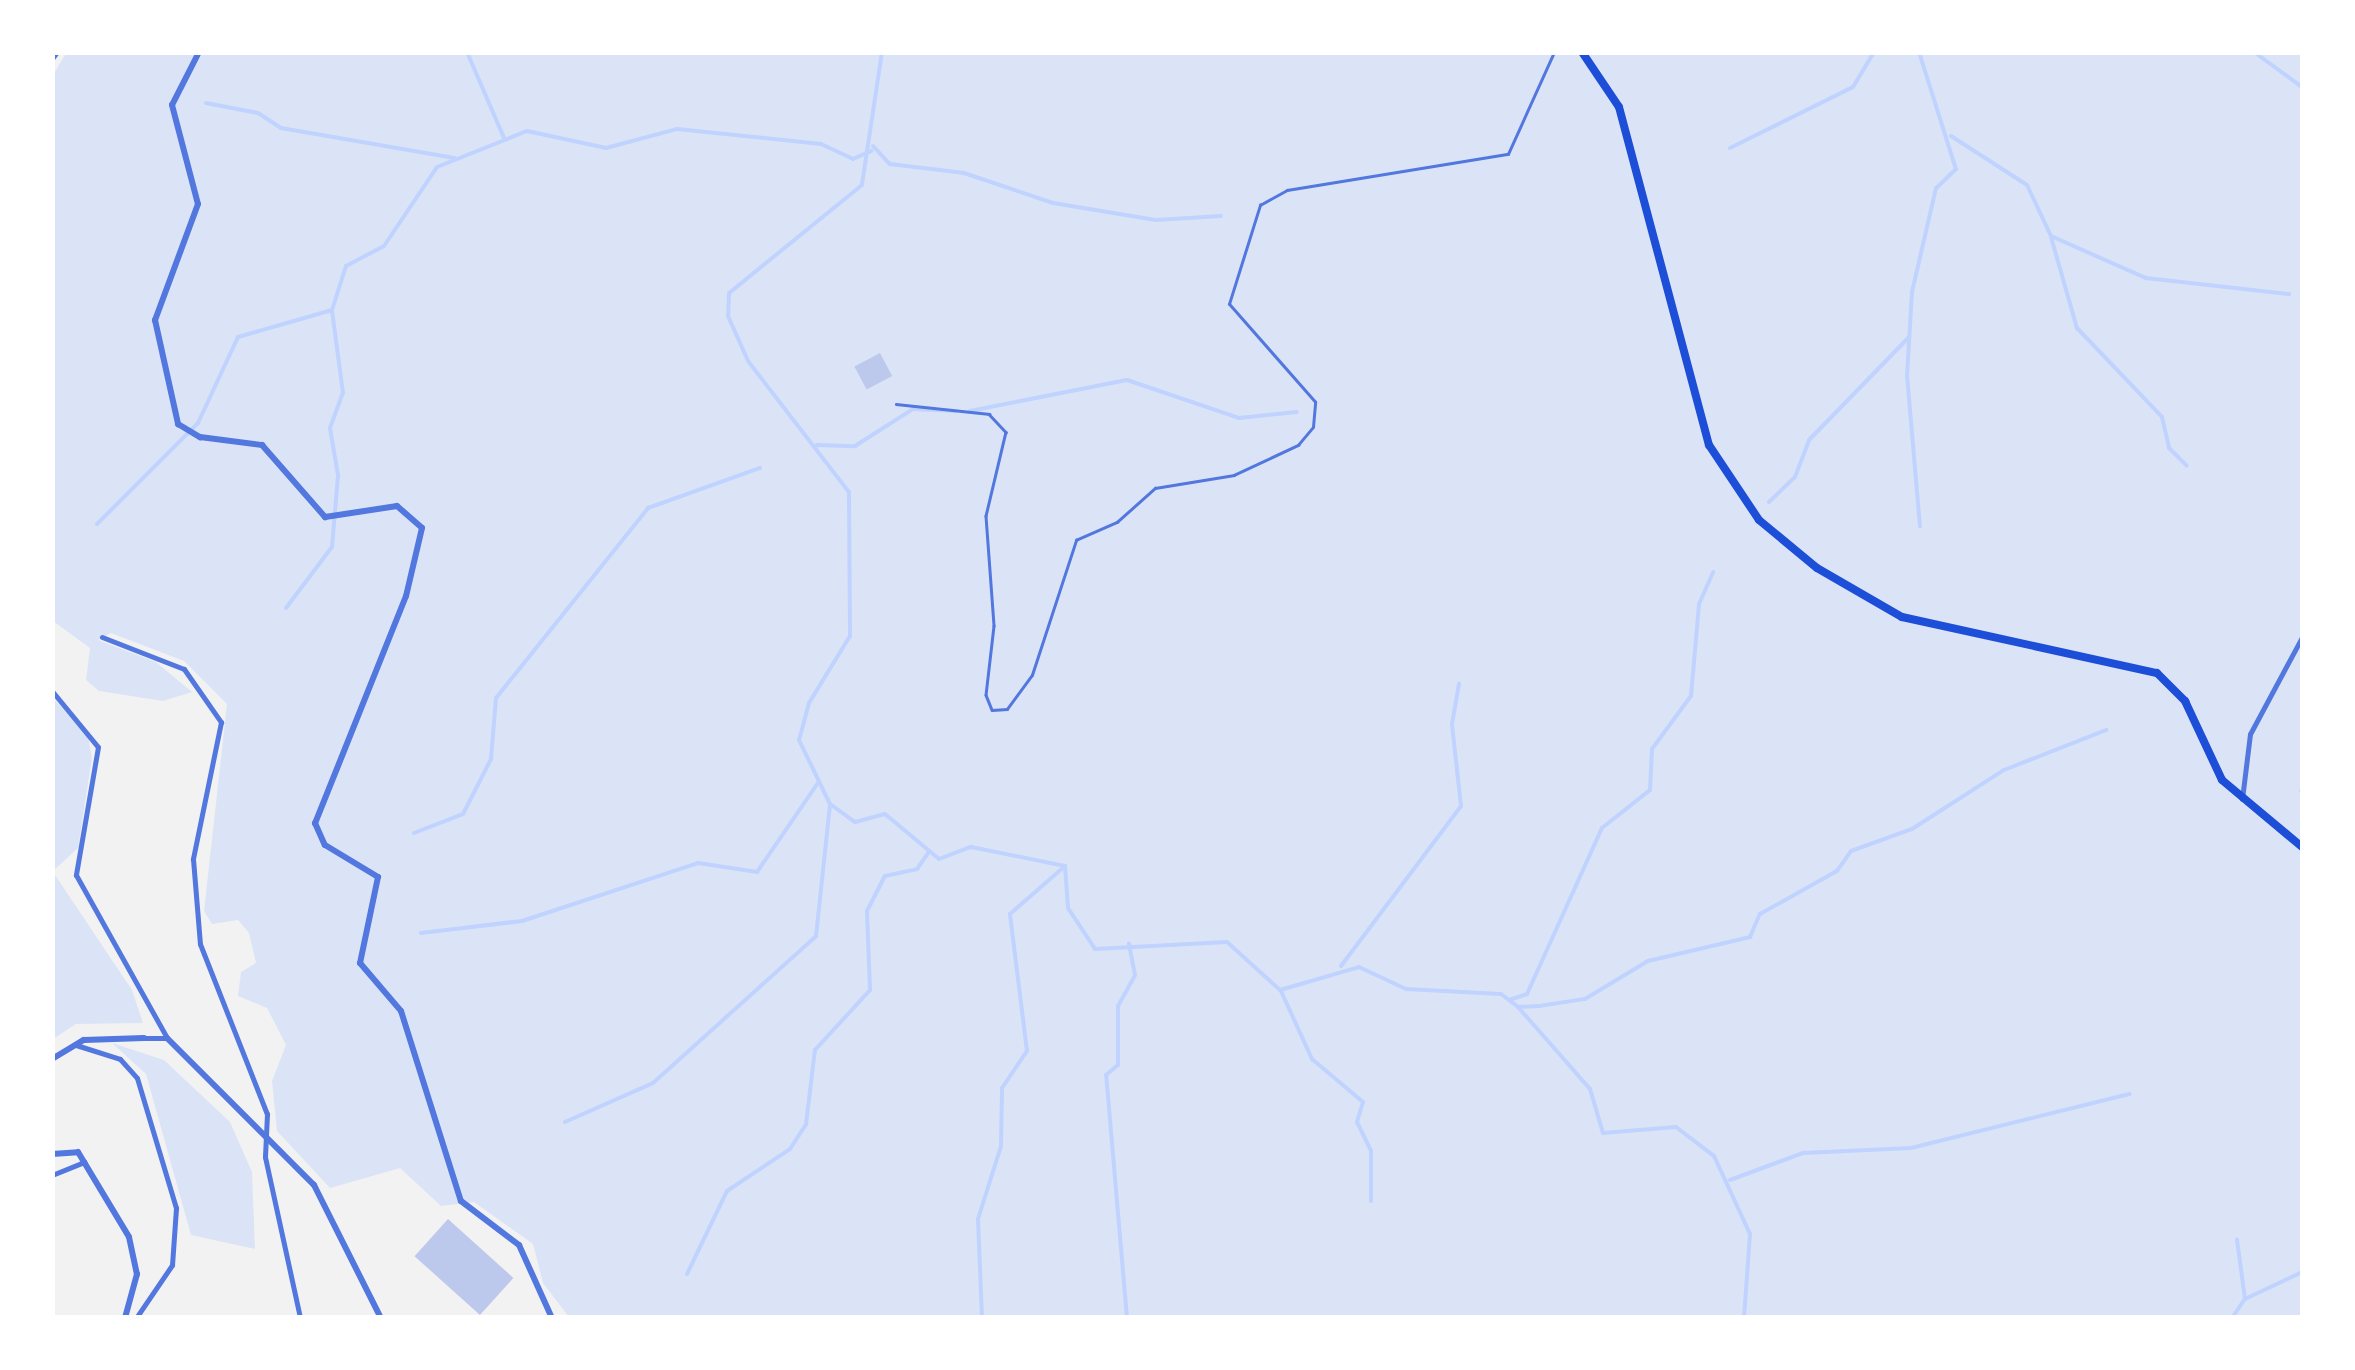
<!DOCTYPE html>
<html>
<head>
<meta charset="utf-8">
<style>
	body { margin:0 }
	#map { position:relative; width:2355px; height:1370px; overflow:hidden; background:#f2f2f2; font-family:Quicksand,sans-serif }
	div>[style] { position:absolute }
	[style*='--x'] { left:calc(var(--x)*1px); top:calc(var(--y)*1px); width:calc(var(--w)*1px); rotate:calc(var(--a)*1deg) }
	.green>* { inset:0; background:#dbe4f7 }
	.stream>* { height:4px; margin:-2px; padding:0 2px; transform-origin:2px; border-radius:2px; background:#bfd3fe }
	.building>* { inset:0; background:#bdc9ec; transform-origin:0 0 }
	.service>* { height:2.5px; margin:-1.25px; padding:0 1.25px; transform-origin:1.25px; border-radius:1.25px; background:#5277de }
	.minor>* { height:5px; margin:-2.5px; padding:0 2.5px; transform-origin:2.5px; border-radius:2.5px; background:#5277de }
	.tertiary>* { height:6px; margin:-3px; padding:0 3px; transform-origin:3px; border-radius:3px; background:#5277de }
	.secondary>* { height:8px; margin:-4px; padding:0 4px; transform-origin:4px; border-radius:4px; background:#1d4ed8 }
	span { translate:-50% -50%; white-space:nowrap; text-align:center; line-height:1.15; -webkit-text-stroke:10px #fff; paint-order:stroke }
	.frame { position:absolute; inset:0; border:55px solid #fff; pointer-events:none }
</style>
</head>
<body>
<div id="map">
	<div class="green">
		<div style="clip-path:polygon(66px 53px,2302px 53px,2302px 1317px,569px 1317px,543px 1283px,533px 1244px,474px 1202px,441px 1206px,400px 1168px,330px 1188px,277px 1131px,272px 1081px,286px 1045px,267px 1008px,238px 996px,241px 972px,256px 963px,249px 933px,238px 920px,212px 924px,204px 911px,227px 704px,184px 661px,111px 633px,98px 640px,156px 662px,192px 692px,163px 701px,99px 691px,86px 680px,90px 648px,53px 621px,52px 77px)"></div>
		<div style="clip-path:polygon(53px 698px,88px 736px,92px 758px,78px 848px,53px 871px)"></div>
		<div style="clip-path:polygon(53px 872px,132px 990px,143px 1023px,76px 1024px,53px 1039px)"></div>
		<div style="clip-path:polygon(112px 1043px,164px 1060px,230px 1122px,252px 1172px,255px 1249px,191px 1235px,146px 1074px)"></div>
	</div>
	<div class="stream">
		<div style="--x:467;--y:52;--w:94;--a:66.7"></div>
		<div style="--x:882;--y:52;--w:134;--a:98.6"></div>
		<div style="--x:862;--y:185;--w:171;--a:140.9"></div>
		<div style="--x:729;--y:293;--w:23;--a:92"></div>
		<div style="--x:728;--y:316;--w:49;--a:66"></div>
		<div style="--x:748;--y:361;--w:165;--a:52.4"></div>
		<div style="--x:849;--y:492;--w:144;--a:89.6"></div>
		<div style="--x:850;--y:636;--w:79;--a:121.5"></div>
		<div style="--x:809;--y:703;--w:38;--a:105"></div>
		<div style="--x:799;--y:740;--w:71;--a:64.2"></div>
		<div style="--x:830;--y:804;--w:31;--a:36"></div>
		<div style="--x:855;--y:822;--w:31;--a:-15"></div>
		<div style="--x:885;--y:814;--w:70;--a:39.8"></div>
		<div style="--x:939;--y:859;--w:34;--a:-21"></div>
		<div style="--x:971;--y:847;--w:96;--a:11.4"></div>
		<div style="--x:1919;--y:52;--w:123;--a:72.5"></div>
		<div style="--x:1956;--y:169;--w:28;--a:136"></div>
		<div style="--x:1936;--y:188;--w:107;--a:103"></div>
		<div style="--x:1912;--y:292;--w:83;--a:93.4"></div>
		<div style="--x:1907;--y:375;--w:152;--a:85.1"></div>
		<div style="--x:2254;--y:52;--w:59;--a:36.1"></div>
		<div style="--x:206;--y:103;--w:53;--a:10.9"></div>
		<div style="--x:258;--y:113;--w:27;--a:33"></div>
		<div style="--x:281;--y:128;--w:176;--a:9.8"></div>
		<div style="--x:1951;--y:136;--w:90;--a:32.8"></div>
		<div style="--x:2027;--y:185;--w:56;--a:64.8"></div>
		<div style="--x:2051;--y:236;--w:104;--a:23.9"></div>
		<div style="--x:2146;--y:278;--w:144;--a:6.4"></div>
		<div style="--x:873;--y:146;--w:25;--a:47"></div>
		<div style="--x:890;--y:164;--w:75;--a:6.9"></div>
		<div style="--x:964;--y:173;--w:94;--a:18.6"></div>
		<div style="--x:1053;--y:203;--w:104;--a:9.4"></div>
		<div style="--x:1156;--y:220;--w:65;--a:-3.5"></div>
		<div style="--x:1730;--y:148;--w:137;--a:-26.4"></div>
		<div style="--x:1853;--y:87;--w:41;--a:-59"></div>
		<div style="--x:2051;--y:237;--w:95;--a:74.1"></div>
		<div style="--x:2077;--y:328;--w:123;--a:46.3"></div>
		<div style="--x:2162;--y:417;--w:32;--a:77"></div>
		<div style="--x:2169;--y:448;--w:25;--a:45"></div>
		<div style="--x:970;--y:411;--w:160;--a:-11.2"></div>
		<div style="--x:1127;--y:380;--w:118;--a:18.7"></div>
		<div style="--x:1239;--y:418;--w:58;--a:-5.9"></div>
		<div style="--x:817;--y:445;--w:38;--a:2"></div>
		<div style="--x:855;--y:446;--w:69;--a:-32.5"></div>
		<div style="--x:913;--y:409;--w:43;--a:2.7"></div>
		<div style="--x:1769;--y:502;--w:36;--a:-44"></div>
		<div style="--x:1795;--y:477;--w:40;--a:-69"></div>
		<div style="--x:1809;--y:440;--w:144;--a:-45.8"></div>
		<div style="--x:97;--y:524;--w:143;--a:-45"></div>
		<div style="--x:198;--y:423;--w:95;--a:-65.1"></div>
		<div style="--x:238;--y:337;--w:98;--a:-16"></div>
		<div style="--x:332;--y:310;--w:46;--a:-72.3"></div>
		<div style="--x:346;--y:266;--w:43;--a:-27.8"></div>
		<div style="--x:384;--y:246;--w:95;--a:-56.1"></div>
		<div style="--x:437;--y:167;--w:97;--a:-21.8"></div>
		<div style="--x:527;--y:131;--w:81;--a:12.1"></div>
		<div style="--x:606;--y:148;--w:73;--a:-15"></div>
		<div style="--x:677;--y:129;--w:145;--a:5.9"></div>
		<div style="--x:821;--y:144;--w:35;--a:25"></div>
		<div style="--x:853;--y:159;--w:20;--a:-24"></div>
		<div style="--x:286;--y:608;--w:76;--a:-53"></div>
		<div style="--x:332;--y:547;--w:72;--a:-85.2"></div>
		<div style="--x:338;--y:475;--w:48;--a:-99.7"></div>
		<div style="--x:330;--y:428;--w:37;--a:-70"></div>
		<div style="--x:343;--y:393;--w:83;--a:-97.6"></div>
		<div style="--x:2301;--y:791;--w:1;--a:-45"></div>
		<div style="--x:414;--y:833;--w:53;--a:-21.2"></div>
		<div style="--x:463;--y:814;--w:62;--a:-63"></div>
		<div style="--x:491;--y:759;--w:61;--a:-85.3"></div>
		<div style="--x:496;--y:698;--w:243;--a:-51.3"></div>
		<div style="--x:648;--y:508;--w:119;--a:-19.7"></div>
		<div style="--x:1065;--y:866;--w:42;--a:85.9"></div>
		<div style="--x:1068;--y:908;--w:49;--a:56.6"></div>
		<div style="--x:1095;--y:949;--w:132;--a:-3"></div>
		<div style="--x:1227;--y:942;--w:72;--a:42.2"></div>
		<div style="--x:1280;--y:990;--w:82;--a:-16.2"></div>
		<div style="--x:1359;--y:967;--w:52;--a:25.1"></div>
		<div style="--x:1406;--y:989;--w:95;--a:3"></div>
		<div style="--x:1501;--y:994;--w:21;--a:37"></div>
		<div style="--x:1518;--y:1007;--w:21;--a:-3"></div>
		<div style="--x:1539;--y:1006;--w:47;--a:-8.7"></div>
		<div style="--x:1585;--y:999;--w:74;--a:-31.1"></div>
		<div style="--x:1648;--y:961;--w:105;--a:-13.2"></div>
		<div style="--x:1750;--y:937;--w:25;--a:-67"></div>
		<div style="--x:1760;--y:914;--w:88;--a:-29.2"></div>
		<div style="--x:1837;--y:871;--w:24;--a:-55"></div>
		<div style="--x:1851;--y:851;--w:65;--a:-19.8"></div>
		<div style="--x:1912;--y:829;--w:109;--a:-32.7"></div>
		<div style="--x:2004;--y:770;--w:110;--a:-21.4"></div>
		<div style="--x:421;--y:933;--w:102;--a:-6.8"></div>
		<div style="--x:522;--y:921;--w:185;--a:-18.2"></div>
		<div style="--x:698;--y:863;--w:60;--a:8.7"></div>
		<div style="--x:757;--y:872;--w:108;--a:-55.6"></div>
		<div style="--x:1341;--y:966;--w:200;--a:-53.1"></div>
		<div style="--x:1461;--y:806;--w:82;--a:-96.3"></div>
		<div style="--x:1452;--y:724;--w:41;--a:-80.1"></div>
		<div style="--x:1281;--y:991;--w:75;--a:65.5"></div>
		<div style="--x:1312;--y:1059;--w:67;--a:40.1"></div>
		<div style="--x:1363;--y:1102;--w:21;--a:107"></div>
		<div style="--x:1357;--y:1122;--w:32;--a:64"></div>
		<div style="--x:1371;--y:1151;--w:50;--a:90"></div>
		<div style="--x:1509;--y:1000;--w:19;--a:-18"></div>
		<div style="--x:1527;--y:994;--w:182;--a:-65.7"></div>
		<div style="--x:1602;--y:828;--w:61;--a:-38.4"></div>
		<div style="--x:1650;--y:790;--w:41;--a:-87.2"></div>
		<div style="--x:1652;--y:749;--w:66;--a:-53.7"></div>
		<div style="--x:1691;--y:696;--w:92;--a:-85"></div>
		<div style="--x:1699;--y:604;--w:35;--a:-66"></div>
		<div style="--x:1518;--y:1007;--w:109;--a:48.7"></div>
		<div style="--x:1590;--y:1089;--w:46;--a:73.5"></div>
		<div style="--x:1603;--y:1133;--w:73;--a:-4.7"></div>
		<div style="--x:1676;--y:1127;--w:48;--a:37.3"></div>
		<div style="--x:1714;--y:1156;--w:86;--a:65.2"></div>
		<div style="--x:1750;--y:1234;--w:84;--a:94.1"></div>
		<div style="--x:565;--y:1122;--w:96;--a:-23.9"></div>
		<div style="--x:653;--y:1083;--w:219;--a:-42"></div>
		<div style="--x:816;--y:936;--w:133;--a:-83.9"></div>
		<div style="--x:1730;--y:1180;--w:78;--a:-20.3"></div>
		<div style="--x:1803;--y:1153;--w:108;--a:-2.7"></div>
		<div style="--x:1911;--y:1148;--w:225;--a:-13.9"></div>
		<div style="--x:687;--y:1274;--w:92;--a:-64.3"></div>
		<div style="--x:727;--y:1191;--w:76;--a:-33.7"></div>
		<div style="--x:790;--y:1149;--w:30;--a:-57"></div>
		<div style="--x:806;--y:1124;--w:75;--a:-83.1"></div>
		<div style="--x:815;--y:1050;--w:81;--a:-47.5"></div>
		<div style="--x:870;--y:990;--w:79;--a:-92.2"></div>
		<div style="--x:867;--y:911;--w:39;--a:-63"></div>
		<div style="--x:885;--y:876;--w:33;--a:-12"></div>
		<div style="--x:917;--y:869;--w:19;--a:-55"></div>
		<div style="--x:2245;--y:1299;--w:63;--a:-25.3"></div>
		<div style="--x:982;--y:1318;--w:99;--a:-92.3"></div>
		<div style="--x:978;--y:1219;--w:77;--a:-72.5"></div>
		<div style="--x:1001;--y:1146;--w:58;--a:-89"></div>
		<div style="--x:1002;--y:1088;--w:45;--a:-56"></div>
		<div style="--x:1027;--y:1051;--w:138;--a:-97.1"></div>
		<div style="--x:1010;--y:914;--w:73;--a:-41.1"></div>
		<div style="--x:1127;--y:1318;--w:244;--a:-94.9"></div>
		<div style="--x:1106;--y:1075;--w:16;--a:-40"></div>
		<div style="--x:1118;--y:1065;--w:59;--a:-90"></div>
		<div style="--x:1118;--y:1006;--w:35;--a:-61"></div>
		<div style="--x:1135;--y:975;--w:32;--a:-101"></div>
		<div style="--x:2232;--y:1318;--w:23;--a:-56"></div>
		<div style="--x:2245;--y:1299;--w:60;--a:-97.7"></div>
	</div>
	<div class="building">
		<div style="left:880px;top:353px;width:26px;height:29px;rotate:62deg"></div>
		<div style="left:448px;top:1219px;width:88px;height:50px;rotate:42deg"></div>
	</div>
	<div class="service">
		<div style="--x:896;--y:404;--w:94;--a:6.1"></div>
		<div style="--x:989;--y:414;--w:25;--a:47"></div>
		<div style="--x:1006;--y:432;--w:86;--a:103.4"></div>
		<div style="--x:986;--y:516;--w:110;--a:85.8"></div>
		<div style="--x:994;--y:626;--w:69;--a:96.6"></div>
		<div style="--x:986;--y:695;--w:16;--a:68"></div>
		<div style="--x:992;--y:710;--w:15;--a:-4"></div>
		<div style="--x:1007;--y:709;--w:42;--a:-53.7"></div>
		<div style="--x:1032;--y:675;--w:142;--a:-71.9"></div>
		<div style="--x:1076;--y:540;--w:45;--a:-23.7"></div>
		<div style="--x:1117;--y:522;--w:51;--a:-41.8"></div>
		<div style="--x:1155;--y:488;--w:80;--a:-9.3"></div>
		<div style="--x:1234;--y:475;--w:71;--a:-25.1"></div>
		<div style="--x:1298;--y:445;--w:23;--a:-50"></div>
		<div style="--x:1313;--y:427;--w:25;--a:-85"></div>
		<div style="--x:1315;--y:402;--w:130;--a:-131.3"></div>
		<div style="--x:1229;--y:304;--w:104;--a:-72.6"></div>
		<div style="--x:1260;--y:205;--w:31;--a:-29"></div>
		<div style="--x:1287;--y:190;--w:224;--a:-9.3"></div>
		<div style="--x:1508;--y:154;--w:112;--a:-65.7"></div>
	</div>
	<div class="minor">
		<div style="--x:102;--y:637;--w:88;--a:21.3"></div>
		<div style="--x:184;--y:669;--w:65;--a:55.1"></div>
		<div style="--x:221;--y:722;--w:140;--a:101.6"></div>
		<div style="--x:193;--y:859;--w:85;--a:85.3"></div>
		<div style="--x:200;--y:944;--w:183;--a:68.5"></div>
		<div style="--x:267;--y:1114;--w:43;--a:92.7"></div>
		<div style="--x:265;--y:1157;--w:165;--a:77.7"></div>
		<div style="--x:52;--y:691;--w:72;--a:50.6"></div>
		<div style="--x:98;--y:747;--w:130;--a:99.8"></div>
		<div style="--x:76;--y:875;--w:187;--a:60.8"></div>
		<div style="--x:167;--y:1038;--w:23;--a:180"></div>
		<div style="--x:2242;--y:799;--w:65;--a:-83"></div>
		<div style="--x:2250;--y:734;--w:110;--a:-61.8"></div>
		<div style="--x:76;--y:1045;--w:46;--a:17.7"></div>
		<div style="--x:120;--y:1059;--w:25;--a:48"></div>
		<div style="--x:137;--y:1078;--w:136;--a:73.3"></div>
		<div style="--x:176;--y:1208;--w:57;--a:94"></div>
		<div style="--x:172;--y:1265;--w:64;--a:124.2"></div>
		<div style="--x:52;--y:1175;--w:35;--a:-22"></div>
	</div>
	<div class="tertiary">
		<div style="--x:199;--y:52;--w:59;--a:117"></div>
		<div style="--x:172;--y:105;--w:102;--a:75.3"></div>
		<div style="--x:198;--y:204;--w:124;--a:110.3"></div>
		<div style="--x:155;--y:320;--w:107;--a:77.5"></div>
		<div style="--x:178;--y:424;--w:26;--a:31"></div>
		<div style="--x:200;--y:437;--w:63;--a:7.4"></div>
		<div style="--x:262;--y:445;--w:96;--a:48.8"></div>
		<div style="--x:325;--y:517;--w:73;--a:-8.7"></div>
		<div style="--x:397;--y:506;--w:33;--a:41"></div>
		<div style="--x:422;--y:528;--w:70;--a:103.2"></div>
		<div style="--x:406;--y:596;--w:245;--a:111.8"></div>
		<div style="--x:315;--y:823;--w:24;--a:66"></div>
		<div style="--x:325;--y:845;--w:62;--a:31.1"></div>
		<div style="--x:378;--y:877;--w:88;--a:101.8"></div>
		<div style="--x:360;--y:963;--w:63;--a:49.5"></div>
		<div style="--x:401;--y:1011;--w:199;--a:72.5"></div>
		<div style="--x:461;--y:1201;--w:73;--a:37.2"></div>
		<div style="--x:519;--y:1245;--w:80;--a:65.7"></div>
		<div style="--x:52;--y:59;--w:9;--a:-54"></div>
		<div style="--x:167;--y:1038;--w:208;--a:45"></div>
		<div style="--x:314;--y:1185;--w:149;--a:63.3"></div>
		<div style="--x:52;--y:1059;--w:37;--a:-31"></div>
		<div style="--x:84;--y:1040;--w:60;--a:-1.9"></div>
		<div style="--x:52;--y:1154;--w:26;--a:-4"></div>
		<div style="--x:78;--y:1152;--w:99;--a:59"></div>
		<div style="--x:129;--y:1237;--w:38;--a:78"></div>
		<div style="--x:137;--y:1274;--w:46;--a:105.3"></div>
	</div>
	<div class="secondary">
		<div style="--x:1582;--y:52;--w:66;--a:56.1"></div>
		<div style="--x:1619;--y:107;--w:350;--a:75.1"></div>
		<div style="--x:1709;--y:445;--w:90;--a:56.3"></div>
		<div style="--x:1759;--y:520;--w:75;--a:39.6"></div>
		<div style="--x:1817;--y:568;--w:98;--a:30"></div>
		<div style="--x:1902;--y:617;--w:261;--a:12.4"></div>
		<div style="--x:2157;--y:673;--w:40;--a:45"></div>
		<div style="--x:2185;--y:701;--w:87;--a:64.9"></div>
		<div style="--x:2222;--y:780;--w:104;--a:39.9"></div>
	</div>
	<div class="frame"></div>
</div>
</body>
</html>
